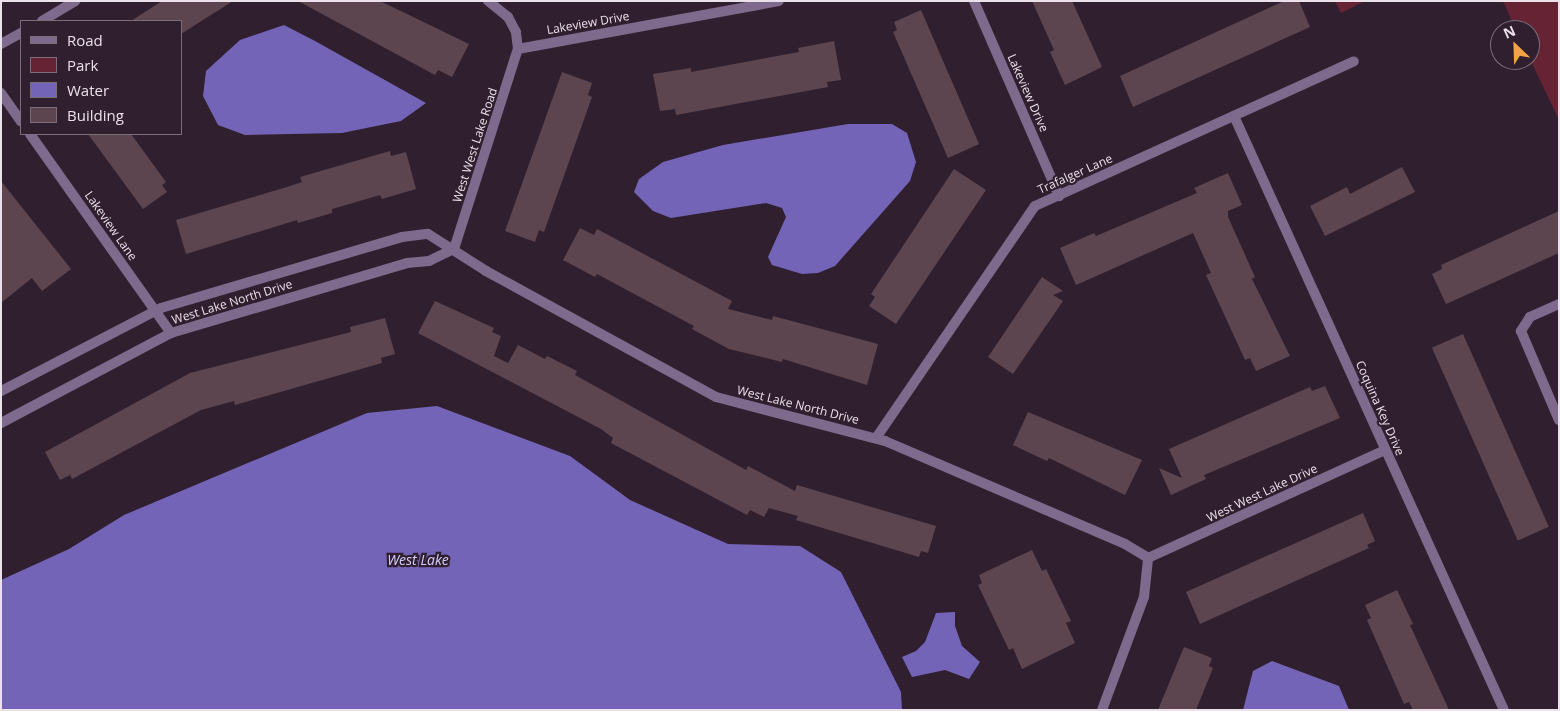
<!DOCTYPE html>
<html>
<head>
<meta charset="utf-8">
<style>
	body { margin:0 }
	#map { position:relative; width:1560px; height:711px; overflow:hidden; background:#301f2f; font-family:"Open Sans",sans-serif }
	div>[style] { position:absolute }
	[style*='--x'] { left:calc(var(--x)*1px); top:calc(var(--y)*1px); width:calc(var(--w)*1px); rotate:calc(var(--a)*1deg) }
	.green>* { inset:0; background:#662334 }
	.water>* { inset:0; background:#7364b7 }
	.building>* { inset:0; background:#5d4550; transform-origin:0 0 }
	.street>* { height:10px; margin:-5px; padding:0 5px; transform-origin:5px; border-radius:5px; background:#7d6a8c }
	span { translate:-50% -50%; white-space:nowrap; text-align:center; line-height:1.15; -webkit-text-stroke:4.5px #301f2f; paint-order:stroke }
	.street-label { font-size:12px; color:#ece1eb }
	.water-label { font-size:14px; color:#d4cffd; font-style:italic }
	.frame { position:absolute; inset:0; border:2px solid #ece1eb; pointer-events:none }
	.legend { position:absolute; left:20px; top:20px; width:162px; height:115px; box-sizing:border-box; background:#301f2f; border:1px solid #7b6d7a; margin:0; padding:6px 9px; list-style:none; font-size:15px; color:#ece1eb }
	.legend li { display:flex; align-items:center; gap:10px; height:25px }
	.legend b { width:25px; border:1px solid #7b6d7a }
	.north { position:absolute; left:1490px; top:20px; width:50px; height:50px; box-sizing:border-box; background:#301f2f; border:1px solid #7b6d7a; border-radius:50%; rotate:336deg; font-size:14px; font-weight:700; line-height:20px; text-align:center; color:#ece1eb }
	.north::after { content:''; display:block; margin:auto; width:18px; height:22px; background:#f4a344; clip-path:polygon(50% 0,100% 100%,50% 72%,0 100%) }
</style>
</head>
<body>
<div id="map">
	<div class="green">
		<div style="clip-path:polygon(1335px 1px,1365px 1px,1341px 13px)"></div>
		<div style="clip-path:polygon(1503px 1px,1559px 1px,1559px 120px,1530px 59px,1530px 30px,1516px 30px)"></div>
	</div>
	<div class="water">
		<div style="clip-path:polygon(284px 25px,315px 41px,426px 103px,401px 121px,342px 133px,245px 135px,218px 125px,203px 96px,206px 71px,240px 40px)"></div>
		<div style="clip-path:polygon(848px 124px,892px 124px,907px 133px,916px 162px,910px 181px,835px 266px,818px 273px,802px 274px,772px 265px,768px 257px,786px 217px,782px 208px,766px 203px,671px 218px,653px 211px,634px 192px,639px 179px,663px 162px,723px 145px)"></div>
		<div style="clip-path:polygon(437px 406px,570px 456px,630px 500px,728px 544px,800px 546px,841px 572px,901px 692px,902px 710px,1px 710px,1px 580px,69px 549px,124px 515px,367px 413px)"></div>
		<div style="clip-path:polygon(955px 612px,955px 626px,962px 646px,980px 662px,969px 679px,945px 670px,912px 677px,902px 657px,916px 651px,925px 642px,936px 613px)"></div>
		<div style="clip-path:polygon(1272px 661px,1339px 686px,1349px 710px,1243px 710px,1253px 671px)"></div>
	</div>
	<div class="building">
		<div style="clip-path:polygon(162px 1px,233px 1px,181px 34px,181px 21px,131px 21px)"></div>
		<div style="clip-path:polygon(298px 1px,380px 1px,469px 44px,452px 77px,438px 70px,435px 75px)"></div>
		<div style="clip-path:polygon(1032px 1px,1072px 1px,1102px 67px,1065px 85px,1050px 52px,1054px 50px)"></div>
		<div style="clip-path:polygon(1284px 1px,1299px 1px,1310px 27px,1133px 107px,1120px 76px)"></div>
		<div style="clip-path:polygon(921px 10px,979px 144px,948px 158px,893px 32px,897px 30px,894px 22px)"></div>
		<div style="clip-path:polygon(834px 41px,841px 80px,827px 82px,828px 87px,676px 115px,675px 109px,660px 111px,653px 74px,691px 68px,691px 72px,799px 52px,798px 48px)"></div>
		<div style="clip-path:polygon(562px 72px,592px 83px,588px 95px,592px 97px,544px 232px,539px 230px,535px 242px,505px 231px)"></div>
		<div style="clip-path:polygon(88px 134px,131px 134px,166px 182px,162px 185px,167px 192px,143px 209px)"></div>
		<div style="clip-path:polygon(390px 151px,391px 156px,406px 152px,416px 189px,382px 199px,380px 195px,332px 209px,332px 213px,298px 223px,297px 220px,186px 254px,176px 220px,287px 187px,302px 182px,300px 177px)"></div>
		<div style="clip-path:polygon(1402px 167px,1415px 192px,1325px 236px,1310px 206px,1347px 187px,1350px 194px)"></div>
		<div style="clip-path:polygon(954px 169px,986px 190px,896px 324px,869px 306px,875px 297px,871px 294px)"></div>
		<div style="clip-path:polygon(1228px 173px,1242px 205px,1228px 211px,1228px 217px,1255px 277px,1252px 279px,1290px 356px,1256px 371px,1250px 358px,1245px 360px,1206px 275px,1211px 273px,1193px 233px,1076px 285px,1060px 248px,1094px 233px,1096px 236px,1197px 193px,1194px 188px)"></div>
		<div style="clip-path:polygon(1px 181px,71px 269px,42px 291px,32px 278px,1px 303px)"></div>
		<div style="clip-path:polygon(1559px 211px,1559px 253px,1446px 304px,1432px 274px,1442px 269px,1441px 265px)"></div>
		<div style="clip-path:polygon(580px 228px,594px 235px,597px 229px,732px 301px,728px 309px,772px 320px,773px 316px,878px 344px,867px 385px,783px 359px,782px 362px,729px 349px,692px 329px,694px 326px,597px 274px,595px 277px,563px 260px)"></div>
		<div style="clip-path:polygon(1042px 277px,1063px 291px,1053px 295px,1063px 301px,1013px 374px,988px 357px)"></div>
		<div style="clip-path:polygon(435px 301px,494px 328px,492px 332px,501px 336px,494px 356px,508px 363px,518px 345px,545px 359px,547px 356px,577px 371px,575px 375px,746px 470px,748px 466px,795px 491px,797px 485px,936px 526px,928px 553px,921px 551px,919px 557px,796px 520px,798px 516px,769px 508px,764px 517px,750px 510px,747px 515px,611px 443px,613px 438px,601px 429px,418px 333px)"></div>
		<div style="clip-path:polygon(385px 318px,395px 354px,381px 358px,382px 363px,235px 405px,234px 401px,201px 410px,72px 479px,70px 475px,60px 480px,45px 452px,190px 373px,351px 332px,350px 327px)"></div>
		<div style="left:1463px;top:334px;width:211px;height:34px;rotate:66deg"></div>
		<div style="clip-path:polygon(1325px 386px,1340px 418px,1204px 475px,1206px 479px,1171px 495px,1159px 468px,1182px 478px,1169px 449px,1310px 387px,1312px 391px)"></div>
		<div style="clip-path:polygon(1028px 412px,1142px 460px,1125px 495px,1049px 458px,1047px 461px,1013px 445px)"></div>
		<div style="clip-path:polygon(1363px 513px,1375px 541px,1367px 545px,1369px 548px,1200px 624px,1186px 592px)"></div>
		<div style="clip-path:polygon(1032px 550px,1042px 571px,1046px 569px,1071px 621px,1066px 623px,1075px 643px,1022px 669px,1013px 648px,1009px 650px,978px 585px,982px 583px,979px 575px)"></div>
		<div style="clip-path:polygon(1397px 590px,1413px 624px,1410px 625px,1449px 710px,1413px 710px,1409px 702px,1404px 704px,1367px 620px,1371px 618px,1365px 605px)"></div>
		<div style="clip-path:polygon(1184px 647px,1212px 658px,1209px 666px,1213px 668px,1196px 710px,1158px 710px)"></div>
	</div>
	<div class="street">
		<div style="--x:974;--y:1;--w:213;--a:66.4"></div>
		<div style="--x:42;--y:21;--w:39;--a:-31"></div>
		<div style="--x:1;--y:44;--w:23;--a:-29"></div>
		<div style="--x:518;--y:49;--w:265;--a:-10.4"></div>
		<div style="--x:1;--y:93;--w:35;--a:55"></div>
		<div style="--x:1234;--y:116;--w:652;--a:65.56"></div>
		<div style="--x:30;--y:134;--w:244;--a:54.7"></div>
		<div style="--x:454;--y:249;--w:210;--a:-72.3"></div>
		<div style="--x:518;--y:49;--w:17;--a:-97"></div>
		<div style="--x:516;--y:32;--w:17;--a:-118"></div>
		<div style="--x:508;--y:17;--w:26;--a:-141"></div>
		<div style="--x:1559;--y:304;--w:32;--a:156"></div>
		<div style="--x:1530;--y:317;--w:17;--a:123"></div>
		<div style="--x:1521;--y:331;--w:97;--a:66.9"></div>
		<div style="--x:1;--y:391;--w:180;--a:-27.4"></div>
		<div style="--x:161;--y:308;--w:251;--a:-16.4"></div>
		<div style="--x:402;--y:237;--w:26;--a:-7"></div>
		<div style="--x:428;--y:234;--w:69;--a:32.5"></div>
		<div style="--x:486;--y:271;--w:262;--a:28.7"></div>
		<div style="--x:716;--y:397;--w:175;--a:14.6"></div>
		<div style="--x:885;--y:441;--w:261;--a:23.2"></div>
		<div style="--x:1125;--y:544;--w:27;--a:31"></div>
		<div style="--x:1;--y:423;--w:192;--a:-27.9"></div>
		<div style="--x:171;--y:333;--w:246;--a:-16.5"></div>
		<div style="--x:407;--y:263;--w:22;--a:-5"></div>
		<div style="--x:429;--y:261;--w:28;--a:-26"></div>
		<div style="--x:876;--y:438;--w:281;--a:-55.6"></div>
		<div style="--x:1035;--y:206;--w:350;--a:-24.4"></div>
		<div style="--x:1148;--y:558;--w:260;--a:-24.5"></div>
		<div style="--x:1102;--y:710;--w:121;--a:-69.6"></div>
		<div style="--x:1144;--y:597;--w:39;--a:-84"></div>
	</div>
	<div class="street-label">
		<span style="left:588px;top:23px;rotate:-10deg">Lakeview Drive</span>
		<span style="left:1028px;top:93px;rotate:66deg">Lakeview Drive</span>
		<span style="left:475px;top:145px;rotate:-72deg">West West Lake Road</span>
		<span style="left:1075px;top:174px;rotate:-24deg">Trafalger Lane</span>
		<span style="left:111px;top:226px;rotate:55deg">Lakeview Lane</span>
		<span style="left:232px;top:302px;rotate:-17deg">West Lake North Drive</span>
		<span style="left:798px;top:405px;rotate:14deg">West Lake North Drive</span>
		<span style="left:1380px;top:408px;rotate:66deg">Coquina Key Drive</span>
		<span style="left:1262px;top:493px;rotate:-25deg">West West Lake Drive</span>
	</div>
	<div class="water-label">
		<span style="left:418px;top:560px">West Lake</span>
	</div>
	<div class="frame"></div>
	<ul class="legend">
	<li><b style="height:6px;background:#7d6a8c"></b>Road</li>
	<li><b style="height:14px;background:#662334"></b>Park</li>
	<li><b style="height:14px;background:#7364b7"></b>Water</li>
	<li><b style="height:14px;background:#5d4550"></b>Building</li>
	</ul>
	<div class="north">N</div>
</div>
</body>
</html>
